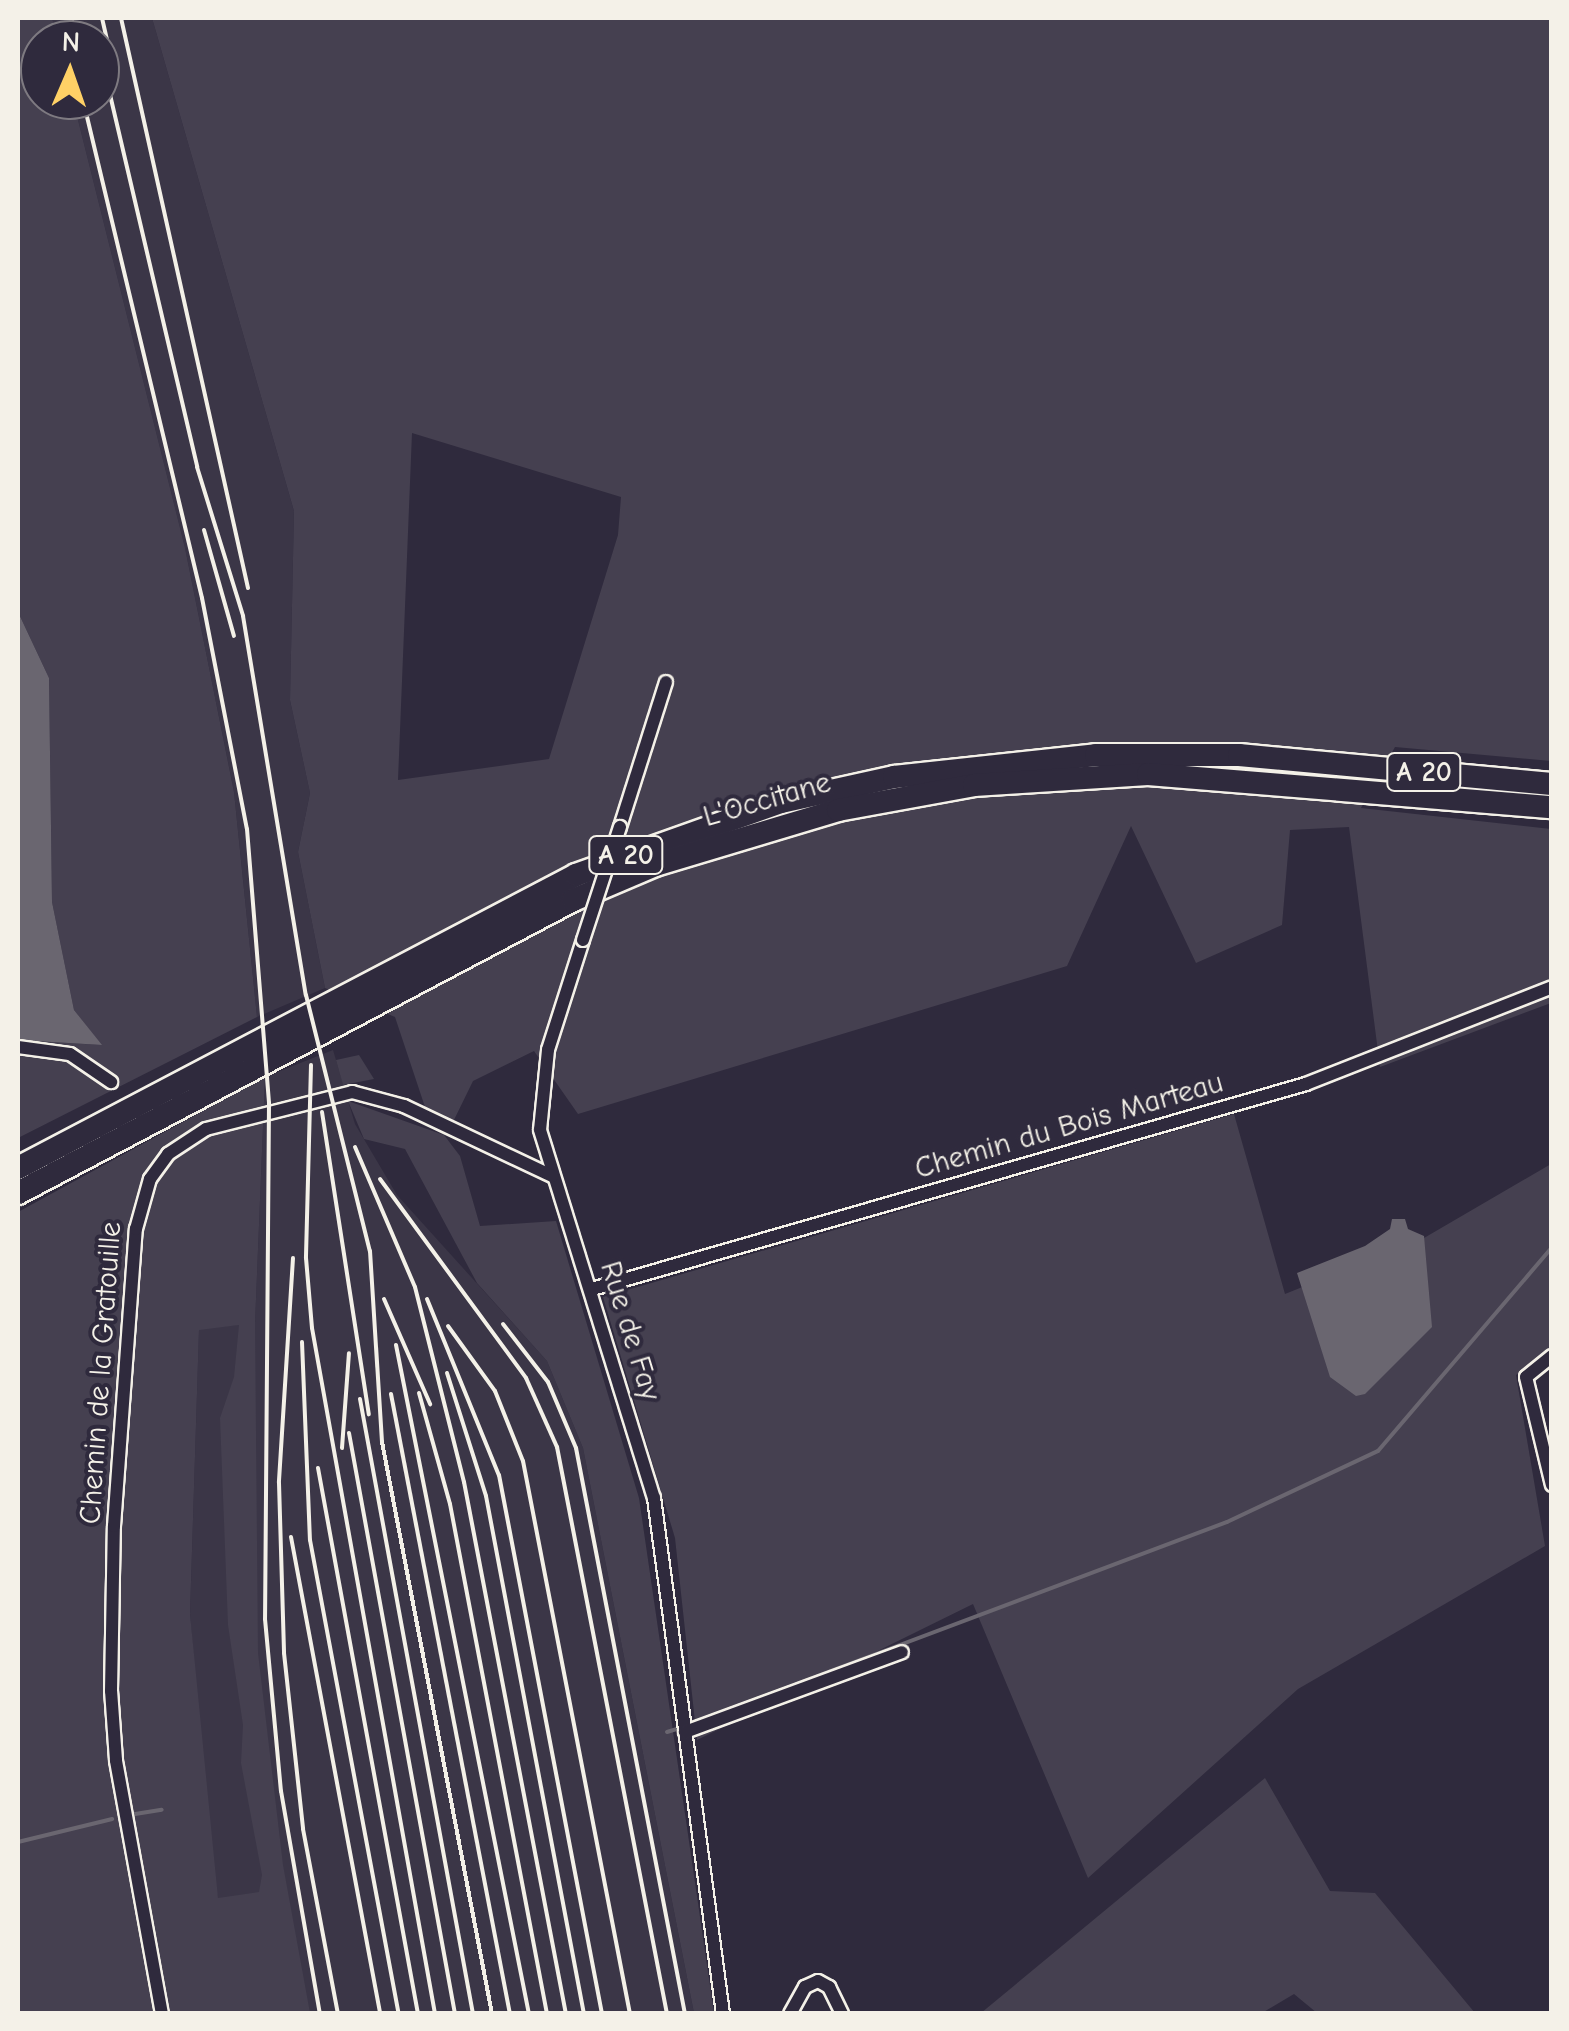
<!DOCTYPE html>
<html>
<head>
<meta charset="utf-8">
<style>
	body { margin:0 }
	#map { position:relative; width:1569px; height:2031px; overflow:hidden; background:#2f2a3d; font-family:"Comic Neue",sans-serif }
	div>[style] { position:absolute }
	[style*='--x'] { left:calc(var(--x)*1px); top:calc(var(--y)*1px); width:calc(var(--w)*1px); rotate:calc(var(--a)*1deg) }
	.built>* { inset:0; background:#3b3647 }
	.green>* { inset:0; background:#454050 }
	.water>* { inset:0; background:#6a6670 }
	.stream>* { height:4px; margin:-2px; padding:0 2px; transform-origin:2px; border-radius:2px; background:#6a6670 }
	.roads { filter:drop-shadow(2px 0 #f4f1e8) drop-shadow(-2px 0 #f4f1e8) drop-shadow(0 2px #f4f1e8) drop-shadow(0 -2px #f4f1e8) }
	.street>* { height:12px; margin:-6px; padding:0 6px; transform-origin:6px; border-radius:6px; background:#2f2a3d }
	.highway>* { height:22px; margin:-11px; padding:0 11px; transform-origin:11px; border-radius:11px; background:#2f2a3d }
	.rail>* { height:4px; margin:-2px; padding:0 2px; transform-origin:2px; border-radius:2px; background:#f4f1e8 }
	.bridges { filter:drop-shadow(2px 0 #f4f1e8) drop-shadow(-2px 0 #f4f1e8) drop-shadow(0 2px #f4f1e8) drop-shadow(0 -2px #f4f1e8) }
	.street-bridge>* { height:12px; margin:-6px; padding:0 6px; transform-origin:6px; border-radius:6px; background:#2f2a3d }
	span { translate:-50% -50%; white-space:nowrap; text-align:center; line-height:1.15; -webkit-text-stroke:8px #2f2a3d; paint-order:stroke }
	.shield-label span { padding:2px 8px; background:#2f2a3d; border:2px solid; border-radius:8px; -webkit-text-stroke-width:0 }
	.shield-label { font-size:28px; color:#f4f1e8; font-weight:700 }
	.street-label { font-size:30px; color:#f4f1e8 }
	.frame { position:absolute; inset:0; border:20px solid #f4f1e8; pointer-events:none }
	.north { position:absolute; left:20px; top:20px; width:100px; height:100px; box-sizing:border-box; background:#2f2a3d; border:2px solid #7e7a81; border-radius:50%; rotate:2deg; font-size:28px; font-weight:700; line-height:40px; text-align:center; color:#f4f1e8 }
	.north::after { content:''; display:block; margin:auto; width:35px; height:45px; background:#ffd166; clip-path:polygon(50% 0,100% 100%,50% 72%,0 100%) }
</style>
</head>
<body>
<div id="map">
	<div class="built">
		<div style="clip-path:polygon(52px 18px,152px 18px,294px 511px,290px 700px,310px 793px,298px 852px,325px 988px,257px 1017px,234px 792px,185px 548px,73px 100px,100px 100px,100px 40px,58px 40px)"></div>
		<div style="clip-path:polygon(333px 1050px,355px 1124px,397px 1195px,547px 1361px,583px 1448px,694px 2013px,238px 2013px,210px 1854px,190px 1614px,199px 1329px,255px 1323px,265px 1077px)"></div>
	</div>
	<div class="green">
		<div style="clip-path:polygon(18px 18px,52px 18px,58px 40px,40px 40px,40px 100px,73px 100px,185px 548px,234px 792px,257px 1017px,18px 1138px,18px 1040px,101px 1045px,74px 1010px,52px 902px,49px 678px,18px 612px)"></div>
		<div style="clip-path:polygon(evenodd,152px 18px,1551px 18px,1551px 761px,1395px 747px,1361px 808px,1551px 829px,1551px 1003px,1380px 1067px,1349px 827px,1290px 830px,1282px 925px,1196px 963px,1131px 826px,1067px 966px,578px 1114px,534px 1051px,473px 1081px,452px 1124px,427px 1113px,395px 1017px,325px 988px,298px 852px,310px 793px,290px 700px,294px 511px,152px 18px,412px 433px,621px 497px,618px 535px,549px 759px,398px 780px,412px 433px)"></div>
		<div style="clip-path:polygon(359px 1055px,374px 1079px,343px 1085px,336px 1060px)"></div>
		<div style="clip-path:polygon(evenodd,265px 1077px,255px 1324px,258px 1653px,283px 1865px,310px 2013px,18px 2014px,18px 1212px,265px 1077px,239px 1325px,234px 1377px,220px 1418px,228px 1625px,243px 1725px,241px 1763px,262px 1875px,259px 1892px,218px 1898px,190px 1614px,199px 1330px,239px 1325px)"></div>
		<div style="clip-path:polygon(348px 1101px,444px 1135px,460px 1156px,480px 1226px,556px 1221px,639px 1498px,714px 2013px,694px 2013px,583px 1448px,547px 1361px,477px 1283px,405px 1149px,364px 1139px)"></div>
		<div style="clip-path:polygon(1234px 1114px,1285px 1294px,1424px 1238px,1551px 1164px,1551px 1352px,1516px 1375px,1545px 1546px,1298px 1689px,1088px 1878px,973px 1604px,697px 1740px,675px 1538px,603px 1297px)"></div>
		<div style="clip-path:polygon(1265px 1778px,1330px 1891px,1375px 1893px,1475px 2013px,1317px 2013px,1294px 1994px,1262px 2013px,981px 2013px)"></div>
	</div>
	<div class="water">
		<div style="clip-path:polygon(18px 612px,49px 678px,52px 902px,74px 1010px,102px 1045px,18px 1040px)"></div>
		<div style="clip-path:polygon(1392px 1219px,1405px 1219px,1408px 1229px,1424px 1236px,1432px 1327px,1365px 1394px,1356px 1396px,1330px 1377px,1297px 1273px,1365px 1246px,1390px 1229px)"></div>
	</div>
	<div class="stream">
		<div style="--x:796;--y:1684;--w:460;--a:-20.6"></div>
		<div style="--x:1227;--y:1522;--w:167;--a:-25.2"></div>
		<div style="--x:1378;--y:1451;--w:268;--a:-49.5"></div>
		<div style="--x:667;--y:1732;--w:14;--a:-17"></div>
		<div style="--x:129;--y:1815;--w:33;--a:-9"></div>
		<div style="--x:18;--y:1842;--w:97;--a:-13.7"></div>
	</div>
	<div class="roads">
		<div class="street">
			<div style="--x:620;--y:827;--w:152;--a:-72.4"></div>
			<div style="--x:583;--y:940;--w:115;--a:107.7"></div>
			<div style="--x:548;--y:1050;--w:80;--a:95.7"></div>
			<div style="--x:540;--y:1130;--w:385;--a:72.8"></div>
			<div style="--x:654;--y:1498;--w:521;--a:82.38"></div>
			<div style="--x:18;--y:1047;--w:52;--a:7.7"></div>
			<div style="--x:70;--y:1054;--w:50;--a:34.3"></div>
			<div style="--x:592;--y:1289;--w:743;--a:-16.02"></div>
			<div style="--x:1306;--y:1084;--w:264;--a:-21.5"></div>
			<div style="--x:1552;--y:1356;--w:33;--a:141"></div>
			<div style="--x:1526;--y:1377;--w:111;--a:76.5"></div>
			<div style="--x:685;--y:1732;--w:231;--a:-20.2"></div>
			<div style="--x:162;--y:2014;--w:258;--a:-100.3"></div>
			<div style="--x:116;--y:1760;--w:69;--a:-94.1"></div>
			<div style="--x:111;--y:1691;--w:165;--a:-89"></div>
			<div style="--x:114;--y:1526;--w:298;--a:-85.8"></div>
			<div style="--x:136;--y:1229;--w:52;--a:-74.4"></div>
			<div style="--x:150;--y:1179;--w:31;--a:-54"></div>
			<div style="--x:168;--y:1154;--w:45;--a:-33.3"></div>
			<div style="--x:206;--y:1129;--w:151;--a:-14.2"></div>
			<div style="--x:352;--y:1092;--w:54;--a:15.1"></div>
			<div style="--x:404;--y:1106;--w:164;--a:25.3"></div>
			<div style="--x:790;--y:2014;--w:31;--a:-61"></div>
			<div style="--x:805;--y:1987;--w:14;--a:-25"></div>
			<div style="--x:818;--y:1981;--w:13;--a:29"></div>
			<div style="--x:829;--y:1987;--w:30;--a:64"></div>
		</div>
		<div class="highway">
			<div style="--x:18;--y:1168;--w:630;--a:-27.7"></div>
			<div style="--x:576;--y:875;--w:218;--a:-19.6"></div>
			<div style="--x:781;--y:802;--w:116;--a:-12.5"></div>
			<div style="--x:894;--y:777;--w:203;--a:-6.2"></div>
			<div style="--x:1096;--y:755;--w:143;--a:0"></div>
			<div style="--x:1239;--y:755;--w:314;--a:5.3"></div>
			<div style="--x:18;--y:1193;--w:628;--a:-27.83"></div>
			<div style="--x:573;--y:900;--w:89;--a:-23.1"></div>
			<div style="--x:655;--y:865;--w:191;--a:-16.7"></div>
			<div style="--x:838;--y:810;--w:138;--a:-10.4"></div>
			<div style="--x:974;--y:785;--w:174;--a:-3.6"></div>
			<div style="--x:1148;--y:774;--w:405;--a:4.7"></div>
		</div>
	</div>
	<div class="rail">
		<div style="--x:71;--y:18;--w:23;--a:75"></div>
		<div style="--x:102;--y:18;--w:49;--a:77.1"></div>
		<div style="--x:121;--y:18;--w:584;--a:77.44"></div>
		<div style="--x:100;--y:52;--w:426;--a:76.8"></div>
		<div style="--x:197;--y:467;--w:156;--a:72.8"></div>
		<div style="--x:243;--y:616;--w:384;--a:80.6"></div>
		<div style="--x:306;--y:995;--w:264;--a:76"></div>
		<div style="--x:370;--y:1251;--w:191;--a:86.4"></div>
		<div style="--x:382;--y:1442;--w:582;--a:79.11"></div>
		<div style="--x:83;--y:100;--w:512;--a:76.56"></div>
		<div style="--x:202;--y:598;--w:235;--a:79"></div>
		<div style="--x:247;--y:829;--w:275;--a:85.4"></div>
		<div style="--x:269;--y:1103;--w:516;--a:90.44"></div>
		<div style="--x:265;--y:1619;--w:173;--a:84.7"></div>
		<div style="--x:281;--y:1791;--w:226;--a:80.1"></div>
		<div style="--x:204;--y:530;--w:110;--a:74.2"></div>
		<div style="--x:311;--y:1065;--w:193;--a:91.5"></div>
		<div style="--x:306;--y:1258;--w:70;--a:85.1"></div>
		<div style="--x:312;--y:1328;--w:697;--a:79.83"></div>
		<div style="--x:322;--y:1112;--w:306;--a:81.2"></div>
		<div style="--x:355;--y:1147;--w:152;--a:66.8"></div>
		<div style="--x:415;--y:1287;--w:201;--a:75.9"></div>
		<div style="--x:464;--y:1482;--w:542;--a:79.15"></div>
		<div style="--x:380;--y:1179;--w:247;--a:53.7"></div>
		<div style="--x:526;--y:1378;--w:76;--a:65.8"></div>
		<div style="--x:557;--y:1447;--w:578;--a:79.02"></div>
		<div style="--x:293;--y:1258;--w:225;--a:93.6"></div>
		<div style="--x:279;--y:1483;--w:170;--a:88.3"></div>
		<div style="--x:284;--y:1653;--w:177;--a:83.8"></div>
		<div style="--x:303;--y:1829;--w:188;--a:79.3"></div>
		<div style="--x:384;--y:1299;--w:115;--a:66.3"></div>
		<div style="--x:427;--y:1299;--w:190;--a:67.8"></div>
		<div style="--x:499;--y:1475;--w:549;--a:79.18"></div>
		<div style="--x:503;--y:1324;--w:73;--a:52.2"></div>
		<div style="--x:548;--y:1382;--w:72;--a:67"></div>
		<div style="--x:576;--y:1448;--w:576;--a:79.1"></div>
		<div style="--x:448;--y:1326;--w:80;--a:54.1"></div>
		<div style="--x:495;--y:1391;--w:75;--a:68.2"></div>
		<div style="--x:523;--y:1461;--w:563;--a:79.05"></div>
		<div style="--x:302;--y:1342;--w:198;--a:87.7"></div>
		<div style="--x:310;--y:1540;--w:482;--a:79.4"></div>
		<div style="--x:396;--y:1345;--w:682;--a:78.76"></div>
		<div style="--x:447;--y:1373;--w:129;--a:72.4"></div>
		<div style="--x:486;--y:1496;--w:527;--a:79.29"></div>
		<div style="--x:419;--y:1393;--w:115;--a:74.4"></div>
		<div style="--x:450;--y:1504;--w:519;--a:79.23"></div>
		<div style="--x:391;--y:1394;--w:631;--a:79.14"></div>
		<div style="--x:360;--y:1399;--w:625;--a:79.59"></div>
		<div style="--x:349;--y:1433;--w:591;--a:79.66"></div>
		<div style="--x:342;--y:1448;--w:95;--a:-85.8"></div>
		<div style="--x:318;--y:1468;--w:555;--a:79.62"></div>
		<div style="--x:291;--y:1537;--w:485;--a:79.4"></div>
	</div>
	<div class="bridges">
		<div class="street-bridge">
			<div style="--x:583;--y:940;--w:119;--a:-71.9"></div>
		</div>
	</div>
	<div class="shield-label">
		<span style="left:1424px;top:772px">A 20</span>
		<span style="left:626px;top:855px">A 20</span>
	</div>
	<div class="street-label">
		<span style="left:767px;top:800px;rotate:-16deg">L'Occitane</span>
		<span style="left:1069px;top:1126px;rotate:-16deg">Chemin du Bois Marteau</span>
		<span style="left:630px;top:1331px;rotate:73deg">Rue de Fay</span>
		<span style="left:101px;top:1373px;rotate:-86deg">Chemin de la Gratouille</span>
	</div>
	<div class="frame"></div>
	<div class="north">N</div>
</div>
</body>
</html>
